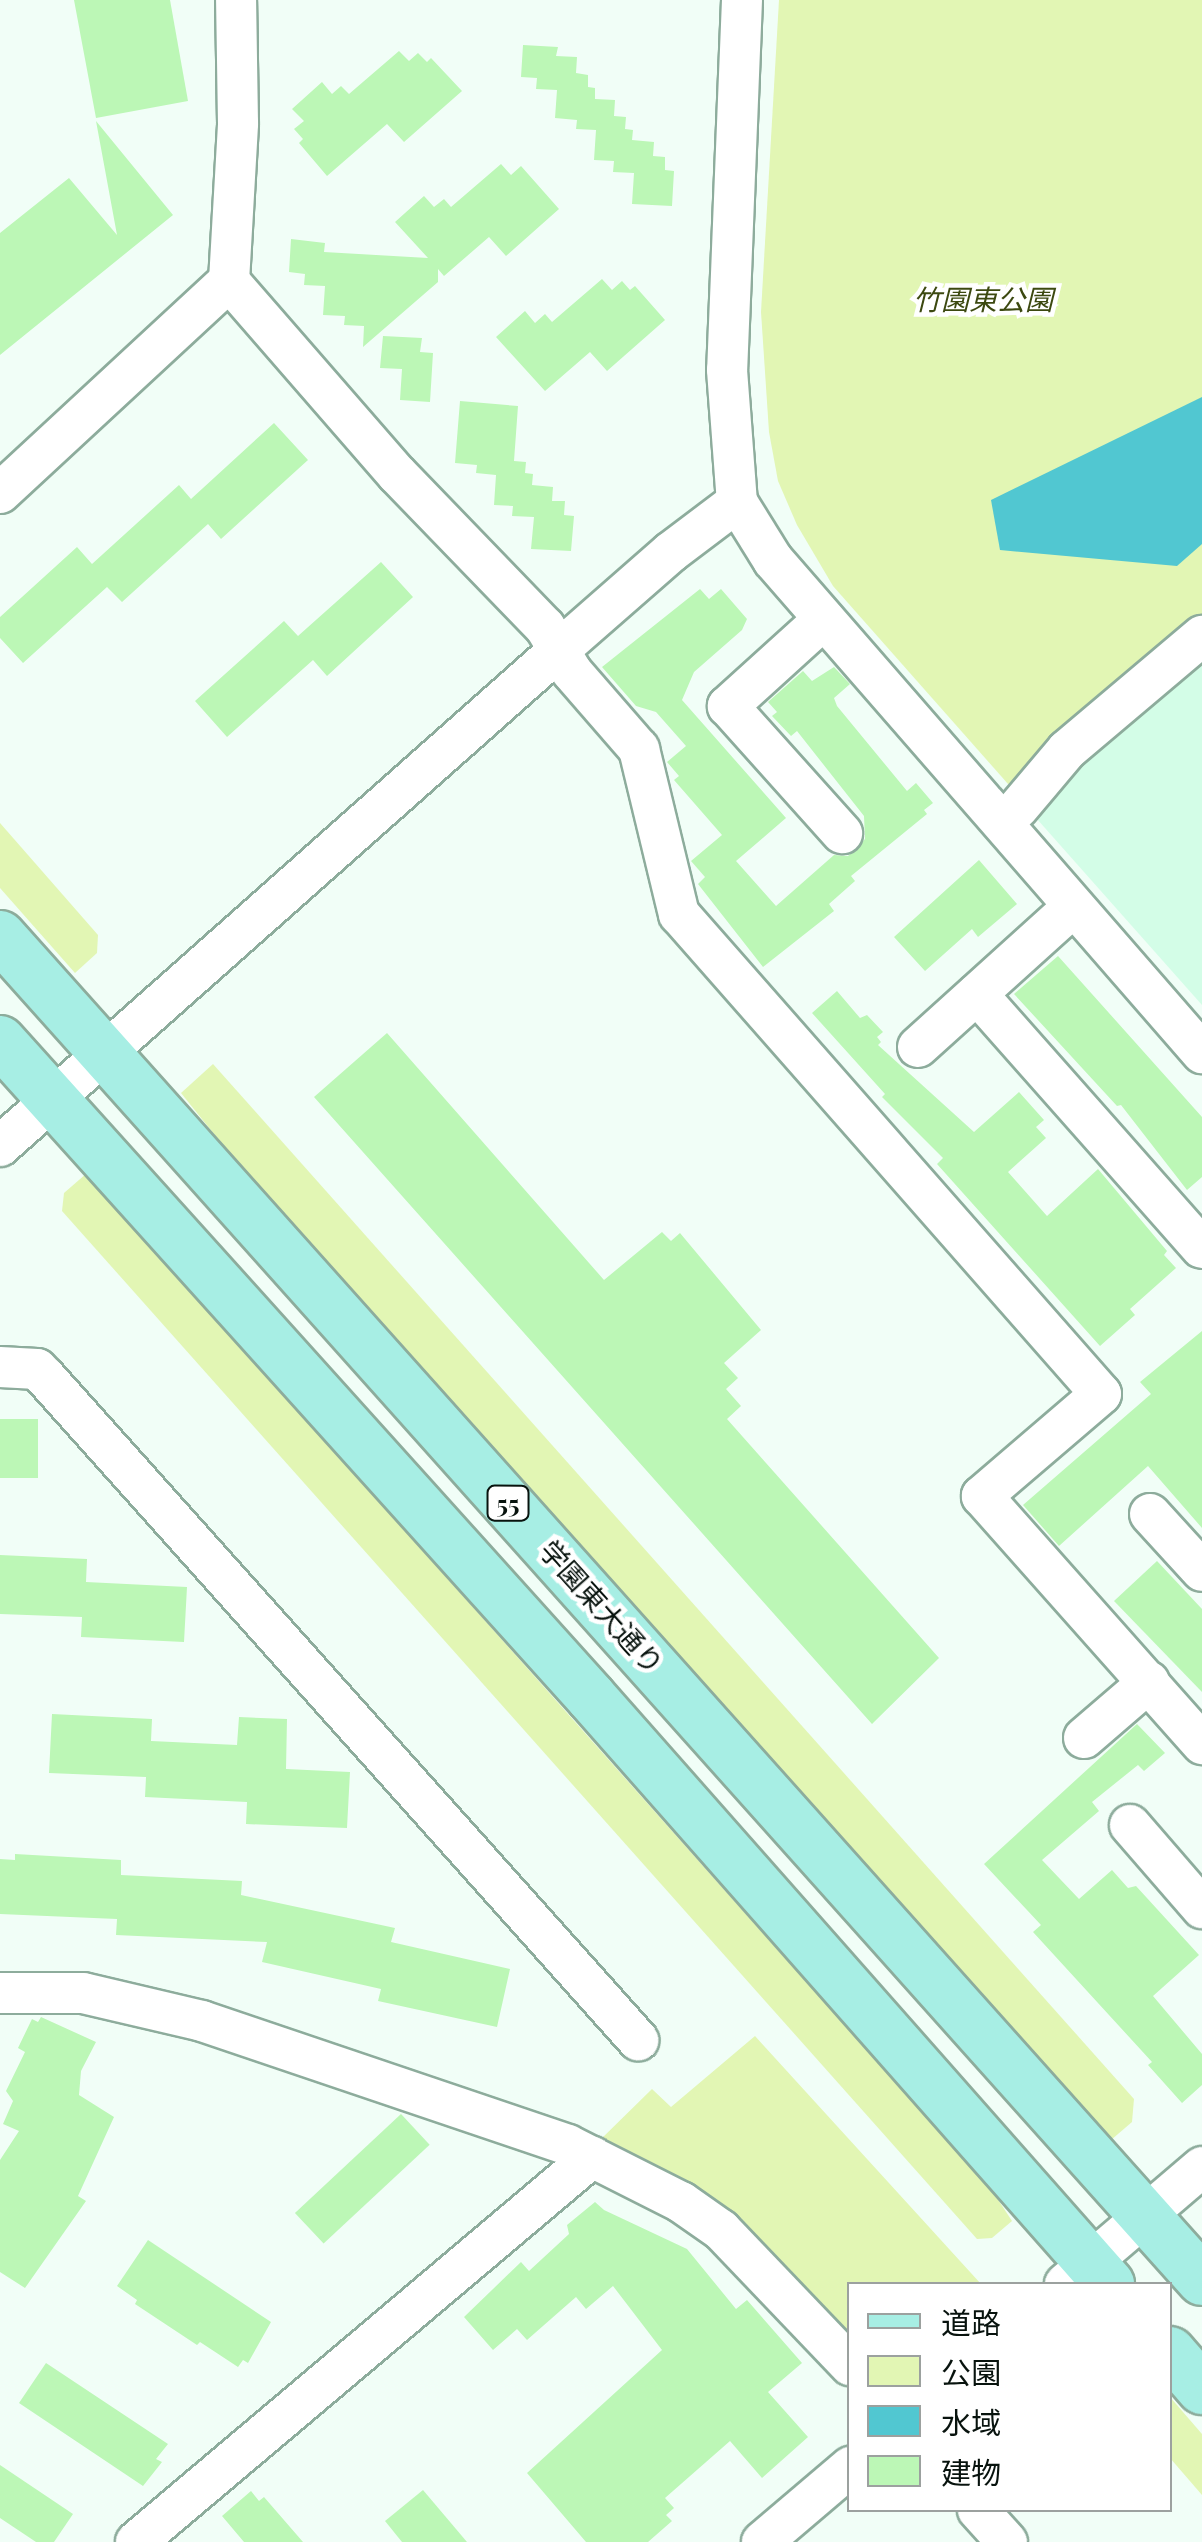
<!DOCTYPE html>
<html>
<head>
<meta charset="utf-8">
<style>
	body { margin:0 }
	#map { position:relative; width:1202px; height:2542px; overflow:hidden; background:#f1fef7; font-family:"Playfair Display","Noto Sans JP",serif }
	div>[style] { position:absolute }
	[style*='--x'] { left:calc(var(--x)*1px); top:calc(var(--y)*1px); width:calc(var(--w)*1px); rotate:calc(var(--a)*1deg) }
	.built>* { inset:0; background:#d3fde7 }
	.green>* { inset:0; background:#e2f6b4 }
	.water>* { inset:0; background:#51c7d1 }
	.building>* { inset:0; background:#bcf7b6; transform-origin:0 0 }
	.roads { filter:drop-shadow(2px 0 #8dac9c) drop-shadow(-2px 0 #8dac9c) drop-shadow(0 2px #8dac9c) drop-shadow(0 -2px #8dac9c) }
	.minor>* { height:40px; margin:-20px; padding:0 20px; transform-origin:20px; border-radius:20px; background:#fff }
	.major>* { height:50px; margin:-25px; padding:0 25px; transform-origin:25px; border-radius:25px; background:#a7eee4 }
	span { translate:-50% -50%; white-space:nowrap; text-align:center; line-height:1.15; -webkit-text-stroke:9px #fff; paint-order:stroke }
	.shield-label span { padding:2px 8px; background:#fff; border:2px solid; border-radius:8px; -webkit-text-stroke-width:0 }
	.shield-label { font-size:25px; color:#08130e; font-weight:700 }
	.park-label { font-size:28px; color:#3c4910; font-style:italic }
	.street-label { font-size:28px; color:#08130e }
	.legend { position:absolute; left:847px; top:2282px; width:325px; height:230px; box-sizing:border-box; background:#fff; border:2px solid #9ca19f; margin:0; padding:12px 18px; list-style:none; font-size:30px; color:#08130e }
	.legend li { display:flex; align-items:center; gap:20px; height:50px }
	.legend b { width:50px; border:2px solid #9ca19f }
</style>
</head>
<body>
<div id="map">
	<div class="built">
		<div style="clip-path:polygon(1202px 651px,1202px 1005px,1029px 810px)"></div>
	</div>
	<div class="green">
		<div style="clip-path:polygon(779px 0,1202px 0,1202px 623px,1016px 793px,833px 586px,797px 525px,778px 481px,769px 432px,761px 312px)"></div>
		<div style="clip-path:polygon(0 823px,98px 935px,97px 953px,75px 973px,0 888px)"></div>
		<div style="clip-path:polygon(213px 1064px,1134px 2099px,1132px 2122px,1111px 2140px,218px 1139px,181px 1093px)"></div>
		<div style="clip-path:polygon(87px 1173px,993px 2192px,1012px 2221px,992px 2238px,977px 2239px,62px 1211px,64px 1193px)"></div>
		<div style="clip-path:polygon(755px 2036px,981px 2284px,850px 2284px,849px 2339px,769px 2249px,719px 2208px,599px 2141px,652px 2089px,671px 2107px)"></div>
		<div style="clip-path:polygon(1170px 2397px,1202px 2434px,1202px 2495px,1170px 2458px)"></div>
	</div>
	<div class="water">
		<div style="clip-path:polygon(1202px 397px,1202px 544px,1177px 566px,1000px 550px,991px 500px)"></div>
	</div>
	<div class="building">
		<div style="clip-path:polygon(74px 0,170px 0,188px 101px,96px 118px)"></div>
		<div style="clip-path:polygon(523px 45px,558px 47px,556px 56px,577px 57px,576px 73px,588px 75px,588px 87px,595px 88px,595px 99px,615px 100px,614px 116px,626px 117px,625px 129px,633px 130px,632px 140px,654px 142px,653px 156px,665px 157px,665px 170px,674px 171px,672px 206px,632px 204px,634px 173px,613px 172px,614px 161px,594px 160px,596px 130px,576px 129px,577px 120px,555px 118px,557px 90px,536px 89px,537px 78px,521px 77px)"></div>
		<div style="clip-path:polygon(399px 51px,409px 61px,418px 53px,427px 62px,431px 58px,462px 91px,404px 142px,387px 124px,327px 176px,299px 143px,303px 139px,294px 129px,304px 121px,292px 109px,322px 82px,332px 94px,341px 86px,349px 94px)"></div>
		<div style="clip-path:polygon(96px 121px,173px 215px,0 355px,0 233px,69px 178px,117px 235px)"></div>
		<div style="clip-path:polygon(501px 164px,511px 175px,521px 166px,559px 209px,506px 256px,489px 237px,444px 276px,438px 269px,438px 282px,363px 347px,364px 326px,344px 325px,345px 316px,323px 315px,325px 286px,304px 285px,305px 274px,289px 272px,291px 239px,325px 243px,324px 252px,428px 258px,395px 222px,424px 196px,434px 207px,444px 199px,451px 207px)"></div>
		<div style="clip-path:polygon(602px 279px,612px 290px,622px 281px,630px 290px,635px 286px,665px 320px,607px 371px,590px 352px,545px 391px,496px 337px,525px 311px,535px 323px,545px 314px,552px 322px)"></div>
		<div style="clip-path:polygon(383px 336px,422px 338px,420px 352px,433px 353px,430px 402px,400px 400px,402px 369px,380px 368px)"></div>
		<div style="clip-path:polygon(460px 401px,518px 406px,514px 461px,526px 462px,525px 473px,533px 474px,532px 485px,553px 487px,552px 501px,565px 501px,564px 515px,574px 516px,571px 551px,531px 549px,534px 517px,512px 516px,513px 506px,494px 505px,496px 475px,476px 473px,477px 465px,455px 463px)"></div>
		<div style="clip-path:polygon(274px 423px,308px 460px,221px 539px,208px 524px,122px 602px,107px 587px,23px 663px,0 638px,0 617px,77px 547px,92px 564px,179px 485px,191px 499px)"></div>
		<div style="clip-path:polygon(381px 562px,413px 597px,327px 676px,313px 660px,227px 737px,195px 701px,284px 621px,298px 636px)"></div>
		<div style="clip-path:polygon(700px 589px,709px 599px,721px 589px,747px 619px,742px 630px,694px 672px,682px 700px,786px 818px,736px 861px,776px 906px,834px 855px,848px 856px,865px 839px,864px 816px,797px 731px,791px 736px,772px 716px,777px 712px,768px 702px,803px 671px,812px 681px,834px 667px,850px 684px,834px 698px,837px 706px,907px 791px,916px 783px,933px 803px,924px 810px,927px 814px,851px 876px,855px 881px,829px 904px,834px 911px,763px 967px,698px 884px,705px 877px,691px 861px,722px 835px,674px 780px,679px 776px,667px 762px,686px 746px,656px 712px,636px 706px,602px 667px)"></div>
		<div style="clip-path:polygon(979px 860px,1017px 904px,978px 937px,972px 929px,925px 971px,894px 937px)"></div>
		<div style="clip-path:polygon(1058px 956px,1202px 1117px,1202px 1177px,1187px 1190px,1121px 1105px,1117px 1106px,1014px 994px)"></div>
		<div style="clip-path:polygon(837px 991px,860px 1018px,867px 1015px,883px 1032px,877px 1037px,881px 1042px,878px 1045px,974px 1132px,1019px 1092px,1044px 1120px,1036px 1127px,1046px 1138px,1008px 1172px,1047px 1216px,1098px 1169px,1167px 1251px,1164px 1255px,1176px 1268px,1130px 1309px,1135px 1315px,1100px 1346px,937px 1164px,943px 1158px,882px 1097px,885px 1094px,812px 1013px)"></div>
		<div style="clip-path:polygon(387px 1033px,604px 1280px,662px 1232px,671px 1241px,680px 1233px,761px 1330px,724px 1363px,738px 1378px,726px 1389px,741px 1406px,727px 1419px,939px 1658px,872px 1724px,314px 1097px)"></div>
		<div style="clip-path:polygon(1202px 1331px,1202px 1528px,1148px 1466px,1059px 1546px,1023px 1505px,1151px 1394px,1140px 1382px)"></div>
		<div style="left:0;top:1419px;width:38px;height:59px"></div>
		<div style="clip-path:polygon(0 1555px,87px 1559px,86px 1582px,187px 1587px,184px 1642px,81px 1637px,82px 1617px,0 1614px)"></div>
		<div style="clip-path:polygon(1157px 1561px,1202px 1609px,1202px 1692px,1114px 1601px)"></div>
		<div style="clip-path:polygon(52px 1714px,152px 1719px,151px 1741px,237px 1745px,239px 1717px,287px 1719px,286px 1769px,350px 1772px,347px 1828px,246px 1824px,247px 1802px,145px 1797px,146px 1777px,49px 1773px)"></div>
		<div style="clip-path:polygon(1137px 1724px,1165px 1753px,1144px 1771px,1138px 1765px,1092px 1802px,1099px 1811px,1042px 1860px,1079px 1899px,1112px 1870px,1128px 1888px,1136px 1886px,1199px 1955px,1153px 1996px,1202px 2054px,1202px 2085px,1182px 2103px,1148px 2065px,1152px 2062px,1033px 1932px,1041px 1925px,984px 1864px)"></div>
		<div style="clip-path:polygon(15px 1854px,121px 1860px,121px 1875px,242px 1881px,241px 1895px,395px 1928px,391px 1942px,510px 1969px,497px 2027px,378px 2001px,381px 1989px,262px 1962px,267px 1942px,116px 1935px,117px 1919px,0 1914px,0 1859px,15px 1860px)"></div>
		<div style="clip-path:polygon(41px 2017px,96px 2042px,81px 2071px,79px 2095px,114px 2117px,78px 2196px,86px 2201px,25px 2288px,0 2272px,0 2160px,19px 2131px,3px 2124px,13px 2101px,6px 2091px,25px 2052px,18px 2048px,32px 2019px,38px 2022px)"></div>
		<div style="left:401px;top:2114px;width:42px;height:145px;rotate:47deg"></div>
		<div style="clip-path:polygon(595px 2202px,604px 2210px,687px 2249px,736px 2309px,747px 2300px,802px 2363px,768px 2392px,808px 2437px,762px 2478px,730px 2441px,665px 2498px,674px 2508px,666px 2515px,672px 2521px,648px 2542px,586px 2542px,527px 2473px,662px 2350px,613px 2286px,586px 2309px,576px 2297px,527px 2340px,517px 2329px,493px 2350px,464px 2317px,521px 2262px,529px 2271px,569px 2234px,567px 2225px)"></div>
		<div style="clip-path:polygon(148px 2240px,271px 2322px,248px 2363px,243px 2360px,238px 2367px,200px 2342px,197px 2345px,135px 2304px,137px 2300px,117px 2286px)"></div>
		<div style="clip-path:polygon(46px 2363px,168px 2444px,156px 2459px,162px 2462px,143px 2486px,19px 2403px)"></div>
		<div style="clip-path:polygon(0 2465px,73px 2514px,54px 2542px,36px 2542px,0 2518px)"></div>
		<div style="clip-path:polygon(423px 2490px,467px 2542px,402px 2542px,385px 2521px)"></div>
		<div style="clip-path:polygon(251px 2491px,259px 2501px,264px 2497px,303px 2542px,244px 2542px,222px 2516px)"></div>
	</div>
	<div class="roads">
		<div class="minor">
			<div style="--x:742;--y:0;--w:370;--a:92.3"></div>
			<div style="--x:727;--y:370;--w:132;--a:85.7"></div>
			<div style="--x:737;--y:502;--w:68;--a:58.2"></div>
			<div style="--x:773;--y:560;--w:654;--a:48.97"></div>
			<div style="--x:229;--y:281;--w:158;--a:-86.7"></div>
			<div style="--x:238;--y:123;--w:123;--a:-90.9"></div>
			<div style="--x:0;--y:493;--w:312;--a:-42.8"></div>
			<div style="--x:229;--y:281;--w:256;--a:49"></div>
			<div style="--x:397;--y:474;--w:213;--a:46"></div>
			<div style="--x:545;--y:627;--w:52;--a:59"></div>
			<div style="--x:572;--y:672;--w:102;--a:49"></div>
			<div style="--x:639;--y:749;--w:170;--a:76.4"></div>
			<div style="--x:679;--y:914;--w:639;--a:48.68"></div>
			<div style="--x:1101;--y:1394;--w:157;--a:139.4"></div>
			<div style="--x:982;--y:1496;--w:332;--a:48.4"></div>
			<div style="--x:824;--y:619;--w:130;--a:137.8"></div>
			<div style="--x:728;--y:706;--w:171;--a:48.1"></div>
			<div style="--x:1018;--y:808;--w:76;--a:-49.8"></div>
			<div style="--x:1067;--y:750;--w:177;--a:-40.2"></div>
			<div style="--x:977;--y:994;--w:339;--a:48.5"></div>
			<div style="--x:918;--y:1047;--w:209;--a:-42.1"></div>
			<div style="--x:0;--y:1146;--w:747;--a:-41.58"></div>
			<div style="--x:559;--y:650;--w:149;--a:-41.2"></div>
			<div style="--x:671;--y:552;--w:83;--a:-37.1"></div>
			<div style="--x:0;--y:1367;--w:37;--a:3"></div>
			<div style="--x:37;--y:1369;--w:11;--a:45"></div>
			<div style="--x:45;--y:1377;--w:890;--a:48.19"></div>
			<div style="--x:1150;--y:1514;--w:77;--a:47.6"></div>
			<div style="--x:1084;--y:1738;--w:86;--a:-40.7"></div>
			<div style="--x:1130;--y:1825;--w:110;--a:49.1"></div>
			<div style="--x:0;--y:1993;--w:83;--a:0"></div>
			<div style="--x:83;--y:1993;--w:122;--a:13.2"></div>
			<div style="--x:202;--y:2021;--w:386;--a:18.7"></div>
			<div style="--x:568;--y:2145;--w:127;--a:26.8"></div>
			<div style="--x:681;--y:2202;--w:49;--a:35"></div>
			<div style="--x:721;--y:2230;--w:187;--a:46.3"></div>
			<div style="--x:1065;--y:2284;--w:180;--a:-40.5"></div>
			<div style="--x:978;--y:2510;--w:43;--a:47.8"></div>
			<div style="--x:136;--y:2542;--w:597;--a:-40.17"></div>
			<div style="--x:762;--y:2542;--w:116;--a:-40.4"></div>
		</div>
		<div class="major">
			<div style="--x:0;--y:936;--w:1803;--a:48.19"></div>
			<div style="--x:0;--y:1041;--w:883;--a:47.98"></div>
			<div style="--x:591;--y:1697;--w:783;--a:48.57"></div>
			<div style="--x:1170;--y:2352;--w:49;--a:49.1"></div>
		</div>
	</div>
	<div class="shield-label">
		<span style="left:508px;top:1503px">55</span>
	</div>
	<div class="park-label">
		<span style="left:983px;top:299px">竹園東公園</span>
	</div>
	<div class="street-label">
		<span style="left:602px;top:1607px;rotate:48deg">学園東大通り</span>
	</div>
	<ul class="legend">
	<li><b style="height:12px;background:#a7eee4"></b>道路</li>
	<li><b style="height:28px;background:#e2f6b4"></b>公園</li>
	<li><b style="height:28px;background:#51c7d1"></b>水域</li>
	<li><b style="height:28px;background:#bcf7b6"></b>建物</li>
	</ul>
</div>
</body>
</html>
